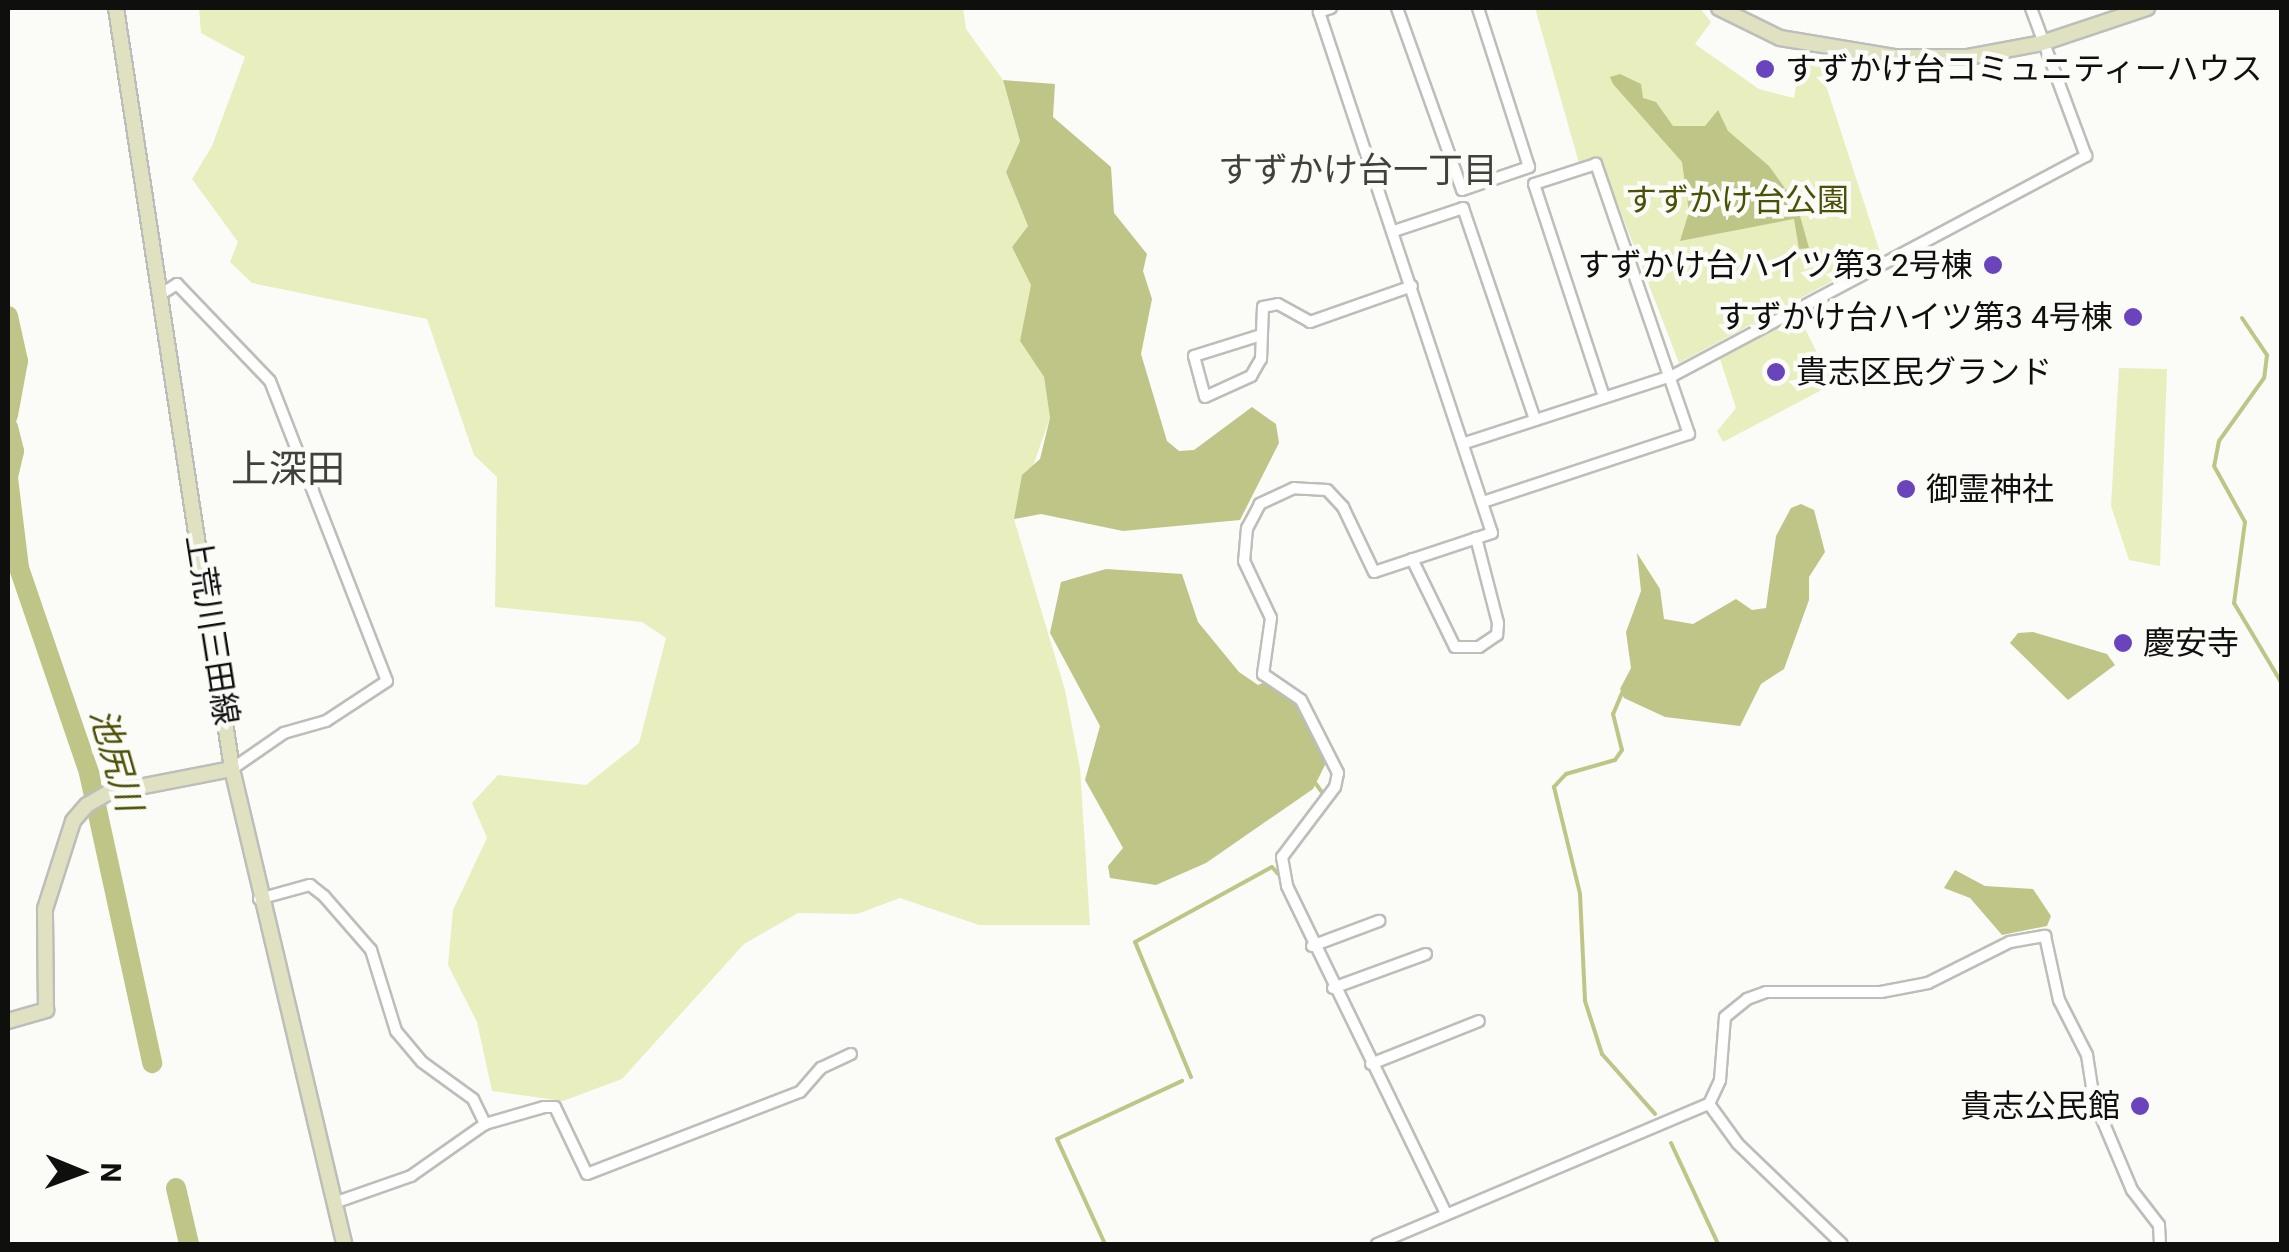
<!DOCTYPE html>
<html>
<head>
<meta charset="utf-8">
<style>
	body { margin:0 }
	#map { position:relative; width:2289px; height:1252px; overflow:hidden; background:#fbfcf8; font-family:Roboto,"Noto Sans JP",sans-serif }
	div>[style] { position:absolute }
	[style*='--x'] { left:calc(var(--x)*1px); top:calc(var(--y)*1px); width:calc(var(--w)*1px); rotate:calc(var(--a)*1deg) }
	.green>* { inset:0; background:#e9eebe }
	.water>* { inset:0; background:#bfc587 }
	.stream>* { height:4px; margin:-2px; padding:0 2px; transform-origin:2px; border-radius:2px; background:#bfc587 }
	.river>* { height:20px; margin:-10px; padding:0 10px; transform-origin:10px; border-radius:10px; background:#bfc587 }
	.roads { filter:drop-shadow(2px 0 #bdbeba) drop-shadow(-2px 0 #bdbeba) drop-shadow(0 2px #bdbeba) drop-shadow(0 -2px #bdbeba) }
	.street>* { height:10px; margin:-5px; padding:0 5px; transform-origin:5px; border-radius:5px; background:#fff }
	.secondary>* { height:14px; margin:-7px; padding:0 7px; transform-origin:7px; border-radius:7px; background:#dfe1c0 }
	.dots>* { width:28px; height:28px; translate:-50% -50%; box-sizing:border-box; border:5px solid #fbfcf8; border-radius:50% }
	span { translate:-50% -50%; white-space:nowrap; text-align:center; line-height:1.15; -webkit-text-stroke:9px #fbfcf8; paint-order:stroke }
	.poi-label { font-size:32px; color:#0f0f0e }
	.left { translate:0 -50%; text-align:left }
	.right { translate:-100% -50%; text-align:right }
	.park-label { font-size:32px; color:#4d5007 }
	.street-label { font-size:32px; color:#0f0f0e }
	.neighbourhood-label { font-size:35px; color:#40403d }
	.water-label { font-size:35px; color:#4d5107; font-style:italic }
	.quarter-label { font-size:38px; color:#40403d }
	.frame { position:absolute; inset:0; border:10px solid #0f0f0e; pointer-events:none }
	.north { position:absolute; left:30px; top:1122px; width:100px; height:100px; -webkit-text-stroke:8px #fbfcf8; paint-order:stroke; rotate:91deg; font-size:28px; font-weight:700; line-height:40px; text-align:center; color:#0f0f0e }
	.north::after { content:''; display:block; margin:auto; width:35px; height:45px; background:#0f0f0e; clip-path:polygon(50% 0,100% 100%,50% 72%,0 100%) }
</style>
</head>
<body>
<div id="map">
	<div class="green">
		<div style="clip-path:polygon(199px 8px,963px 8px,966px 29px,1003px 80px,1020px 141px,1006px 172px,1028px 226px,1012px 247px,1032px 285px,1020px 341px,1044px 377px,1050px 418px,1014px 519px,1065px 690px,1080px 768px,1090px 925px,979px 925px,900px 898px,857px 914px,798px 913px,744px 944px,622px 1079px,563px 1101px,492px 1091px,477px 1022px,448px 965px,453px 910px,487px 838px,472px 803px,498px 775px,586px 785px,639px 743px,666px 638px,642px 622px,495px 607px,497px 477px,474px 455px,427px 319px,252px 283px,230px 262px,238px 242px,192px 179px,212px 146px,245px 57px,201px 33px)"></div>
		<div style="clip-path:polygon(1535px 8px,1700px 8px,1711px 22px,1695px 44px,1759px 89px,1794px 98px,1800px 61px,1820px 67px,1881px 255px,1679px 363px,1600px 158px,1579px 163px)"></div>
		<div style="clip-path:polygon(1799px 317px,1833px 384px,1723px 442px,1717px 431px,1736px 408px,1720px 359px)"></div>
		<div style="clip-path:polygon(2119px 368px,2167px 369px,2160px 566px,2129px 560px,2111px 506px)"></div>
	</div>
	<div class="water">
		<div style="clip-path:polygon(1620px 74px,1641px 84px,1643px 98px,1656px 102px,1673px 126px,1705px 126px,1718px 110px,1728px 131px,1769px 166px,1797px 205px,1809px 248px,1799px 249px,1794px 219px,1680px 241px,1689px 212px,1682px 162px,1613px 84px,1610px 77px)"></div>
		<div style="clip-path:polygon(1003px 80px,1055px 84px,1053px 117px,1111px 167px,1114px 213px,1147px 254px,1143px 271px,1152px 299px,1141px 354px,1167px 441px,1179px 451px,1194px 450px,1252px 407px,1276px 424px,1279px 443px,1240px 520px,1123px 531px,1041px 514px,1014px 519px,1022px 475px,1040px 459px,1050px 418px,1044px 377px,1020px 341px,1031px 285px,1012px 247px,1028px 226px,1006px 172px,1020px 141px)"></div>
		<div style="clip-path:polygon(1801px 504px,1814px 510px,1825px 552px,1809px 577px,1809px 600px,1784px 669px,1761px 684px,1740px 726px,1665px 717px,1624px 698px,1620px 689px,1631px 668px,1626px 632px,1641px 591px,1637px 553px,1660px 589px,1664px 619px,1693px 624px,1736px 599px,1752px 610px,1766px 608px,1776px 536px,1791px 508px)"></div>
		<div style="clip-path:polygon(1106px 569px,1182px 574px,1198px 622px,1239px 672px,1258px 685px,1267px 681px,1297px 702px,1327px 761px,1313px 789px,1206px 863px,1156px 885px,1110px 878px,1108px 866px,1123px 848px,1085px 780px,1100px 726px,1050px 633px,1061px 582px)"></div>
		<div style="clip-path:polygon(2033px 632px,2107px 654px,2115px 665px,2068px 700px,2010px 643px,2018px 633px)"></div>
		<div style="clip-path:polygon(1955px 870px,1985px 886px,2033px 889px,2051px 916px,2047px 926px,2002px 935px,1970px 898px,1944px 888px)"></div>
	</div>
	<div class="stream">
		<div style="--x:2242;--y:318;--w:45;--a:56"></div>
		<div style="--x:2267;--y:355;--w:23;--a:97"></div>
		<div style="--x:2264;--y:378;--w:77;--a:125.5"></div>
		<div style="--x:2219;--y:441;--w:25;--a:101"></div>
		<div style="--x:2214;--y:466;--w:64;--a:61"></div>
		<div style="--x:2245;--y:522;--w:82;--a:97.7"></div>
		<div style="--x:2234;--y:603;--w:94;--a:59.3"></div>
		<div style="--x:1622;--y:693;--w:23;--a:113"></div>
		<div style="--x:1613;--y:714;--w:37;--a:76"></div>
		<div style="--x:1622;--y:750;--w:12;--a:125"></div>
		<div style="--x:1615;--y:760;--w:51;--a:164.1"></div>
		<div style="--x:1566;--y:774;--w:18;--a:133"></div>
		<div style="--x:1554;--y:787;--w:110;--a:76.3"></div>
		<div style="--x:1580;--y:894;--w:107;--a:87.3"></div>
		<div style="--x:1585;--y:1001;--w:56;--a:72.2"></div>
		<div style="--x:1602;--y:1054;--w:80;--a:48.5"></div>
		<div style="--x:1316;--y:784;--w:9;--a:54"></div>
		<div style="--x:1191;--y:1077;--w:146;--a:-112.5"></div>
		<div style="--x:1135;--y:942;--w:156;--a:-28.7"></div>
		<div style="--x:1272;--y:867;--w:9;--a:49"></div>
		<div style="--x:1671;--y:1143;--w:111;--a:65"></div>
		<div style="--x:1105;--y:1244;--w:115;--a:-114.6"></div>
		<div style="--x:1057;--y:1139;--w:138;--a:-24.9"></div>
	</div>
	<div class="river">
		<div style="--x:8;--y:316;--w:46;--a:77.5"></div>
		<div style="--x:18;--y:361;--w:55;--a:100.5"></div>
		<div style="--x:8;--y:427;--w:25;--a:76"></div>
		<div style="--x:14;--y:451;--w:26;--a:103"></div>
		<div style="--x:8;--y:478;--w:91;--a:83"></div>
		<div style="--x:19;--y:568;--w:217;--a:71.1"></div>
		<div style="--x:89;--y:773;--w:297;--a:77.7"></div>
		<div style="--x:176;--y:1188;--w:57;--a:76.9"></div>
	</div>
	<div class="roads">
		<div class="street">
			<div style="--x:1331;--y:8;--w:13;--a:162"></div>
			<div style="--x:1319;--y:12;--w:549;--a:71.63"></div>
			<div style="--x:1492;--y:533;--w:124;--a:161.7"></div>
			<div style="--x:1374;--y:572;--w:72;--a:-115.5"></div>
			<div style="--x:1343;--y:507;--w:23;--a:-133"></div>
			<div style="--x:1327;--y:490;--w:33;--a:-177"></div>
			<div style="--x:1294;--y:488;--w:38;--a:155"></div>
			<div style="--x:1260;--y:504;--w:27;--a:118"></div>
			<div style="--x:1247;--y:528;--w:33;--a:95"></div>
			<div style="--x:1244;--y:561;--w:63;--a:64.7"></div>
			<div style="--x:1271;--y:618;--w:57;--a:98.1"></div>
			<div style="--x:1263;--y:674;--w:46;--a:34.4"></div>
			<div style="--x:1301;--y:700;--w:82;--a:63.1"></div>
			<div style="--x:1338;--y:773;--w:14;--a:102"></div>
			<div style="--x:1335;--y:787;--w:88;--a:127.1"></div>
			<div style="--x:1282;--y:857;--w:29;--a:80"></div>
			<div style="--x:1287;--y:886;--w:364;--a:64.1"></div>
			<div style="--x:1397;--y:8;--w:193;--a:70.3"></div>
			<div style="--x:1462;--y:190;--w:71;--a:-18.9"></div>
			<div style="--x:1529;--y:167;--w:167;--a:-107.8"></div>
			<div style="--x:1394;--y:231;--w:73;--a:-18.4"></div>
			<div style="--x:1463;--y:208;--w:224;--a:71.2"></div>
			<div style="--x:161;--y:294;--w:19;--a:-32"></div>
			<div style="--x:177;--y:284;--w:134;--a:46.2"></div>
			<div style="--x:270;--y:381;--w:322;--a:68.7"></div>
			<div style="--x:387;--y:681;--w:73;--a:146.7"></div>
			<div style="--x:326;--y:721;--w:44;--a:164.1"></div>
			<div style="--x:284;--y:733;--w:63;--a:145.3"></div>
			<div style="--x:1258;--y:336;--w:67;--a:162.6"></div>
			<div style="--x:1194;--y:356;--w:42;--a:75"></div>
			<div style="--x:1205;--y:397;--w:51;--a:-24.5"></div>
			<div style="--x:1251;--y:376;--w:20;--a:-60"></div>
			<div style="--x:1261;--y:359;--w:52;--a:-87.8"></div>
			<div style="--x:1263;--y:307;--w:15;--a:-11"></div>
			<div style="--x:1278;--y:304;--w:37;--a:29"></div>
			<div style="--x:1310;--y:322;--w:108;--a:-19.4"></div>
			<div style="--x:1465;--y:443;--w:220;--a:-18"></div>
			<div style="--x:1674;--y:375;--w:467;--a:-28"></div>
			<div style="--x:2086;--y:156;--w:158;--a:-110.4"></div>
			<div style="--x:1483;--y:502;--w:217;--a:-18.3"></div>
			<div style="--x:1689;--y:434;--w:286;--a:-109"></div>
			<div style="--x:1596;--y:164;--w:65;--a:162.1"></div>
			<div style="--x:1534;--y:184;--w:224;--a:71.8"></div>
			<div style="--x:1412;--y:559;--w:98;--a:64"></div>
			<div style="--x:1455;--y:647;--w:24;--a:0"></div>
			<div style="--x:1479;--y:647;--w:22;--a:-34"></div>
			<div style="--x:1497;--y:635;--w:12;--a:-85"></div>
			<div style="--x:1498;--y:623;--w:88;--a:-104.5"></div>
			<div style="--x:259;--y:899;--w:53;--a:-15.4"></div>
			<div style="--x:310;--y:885;--w:18;--a:38"></div>
			<div style="--x:324;--y:896;--w:72;--a:49"></div>
			<div style="--x:371;--y:950;--w:85;--a:72.8"></div>
			<div style="--x:396;--y:1031;--w:40;--a:50"></div>
			<div style="--x:422;--y:1062;--w:63;--a:36"></div>
			<div style="--x:473;--y:1099;--w:28;--a:64"></div>
			<div style="--x:1312;--y:946;--w:72;--a:-20.5"></div>
			<div style="--x:1333;--y:988;--w:99;--a:-20.1"></div>
			<div style="--x:1371;--y:1064;--w:116;--a:-21.7"></div>
			<div style="--x:1709;--y:1104;--w:49;--a:54.1"></div>
			<div style="--x:1738;--y:1144;--w:144;--a:43.9"></div>
			<div style="--x:334;--y:1203;--w:82;--a:-19.3"></div>
			<div style="--x:411;--y:1176;--w:90;--a:-35.1"></div>
			<div style="--x:485;--y:1124;--w:61;--a:-16.1"></div>
			<div style="--x:544;--y:1107;--w:11;--a:0"></div>
			<div style="--x:555;--y:1107;--w:74;--a:64.5"></div>
			<div style="--x:587;--y:1174;--w:228;--a:-21.1"></div>
			<div style="--x:800;--y:1092;--w:32;--a:-49"></div>
			<div style="--x:821;--y:1068;--w:33;--a:-25"></div>
			<div style="--x:1377;--y:1244;--w:360;--a:-22.9"></div>
			<div style="--x:1709;--y:1104;--w:26;--a:-65"></div>
			<div style="--x:1720;--y:1080;--w:63;--a:-85.5"></div>
			<div style="--x:1725;--y:1017;--w:28;--a:-39"></div>
			<div style="--x:1747;--y:999;--w:20;--a:-20"></div>
			<div style="--x:1766;--y:992;--w:115;--a:0"></div>
			<div style="--x:1881;--y:992;--w:48;--a:-10.8"></div>
			<div style="--x:1928;--y:983;--w:92;--a:-26.6"></div>
			<div style="--x:2010;--y:942;--w:36;--a:-10"></div>
			<div style="--x:2045;--y:936;--w:66;--a:77.7"></div>
			<div style="--x:2059;--y:1000;--w:62;--a:63"></div>
			<div style="--x:2087;--y:1055;--w:46;--a:81.2"></div>
			<div style="--x:2094;--y:1100;--w:98;--a:67.1"></div>
			<div style="--x:2132;--y:1190;--w:44;--a:52.4"></div>
			<div style="--x:2159;--y:1225;--w:19;--a:87"></div>
		</div>
		<div class="secondary">
			<div style="--x:116;--y:8;--w:770;--a:81.33"></div>
			<div style="--x:232;--y:769;--w:488;--a:76.7"></div>
			<div style="--x:1719;--y:8;--w:68;--a:26.2"></div>
			<div style="--x:1780;--y:38;--w:117;--a:9.4"></div>
			<div style="--x:1895;--y:57;--w:73;--a:0"></div>
			<div style="--x:1968;--y:57;--w:75;--a:-10.7"></div>
			<div style="--x:2042;--y:43;--w:111;--a:-18.4"></div>
			<div style="--x:8;--y:1021;--w:40;--a:-16"></div>
			<div style="--x:46;--y:1010;--w:101;--a:-90.6"></div>
			<div style="--x:45;--y:909;--w:92;--a:-72.3"></div>
			<div style="--x:73;--y:821;--w:21;--a:-49"></div>
			<div style="--x:87;--y:805;--w:24;--a:-30"></div>
			<div style="--x:108;--y:793;--w:126;--a:-11"></div>
		</div>
	</div>
	<div class="dots">
		<div style="left:1765px;top:69px;background:#6944bd"></div>
		<div style="left:1993px;top:265px;background:#6944bd"></div>
		<div style="left:2133px;top:317px;background:#6944bd"></div>
		<div style="left:1776px;top:372px;background:#6944bd"></div>
		<div style="left:1906px;top:489px;background:#6944bd"></div>
		<div style="left:2123px;top:643px;background:#6944bd"></div>
		<div style="left:2140px;top:1106px;background:#6944bd"></div>
	</div>
	<div class="poi-label">
		<span class="left" style="left:1785px;top:69px">すずかけ台コミュニティーハウス</span>
		<span class="right" style="left:1973px;top:265px">すずかけ台ハイツ第3 2号棟</span>
		<span class="right" style="left:2113px;top:317px">すずかけ台ハイツ第3 4号棟</span>
		<span class="left" style="left:1796px;top:372px">貴志区民グランド</span>
		<span class="left" style="left:1926px;top:489px">御霊神社</span>
		<span class="left" style="left:2143px;top:643px">慶安寺</span>
		<span class="right" style="left:2120px;top:1106px">貴志公民館</span>
	</div>
	<div class="park-label">
		<span style="left:1737px;top:200px">すずかけ台公園</span>
	</div>
	<div class="street-label">
		<span style="left:212px;top:630px;rotate:81deg">上荒川三田線</span>
	</div>
	<div class="neighbourhood-label">
		<span style="left:1358px;top:171px">すずかけ台一丁目</span>
	</div>
	<div class="water-label">
		<span style="left:115px;top:760px;rotate:74deg">池尻川</span>
	</div>
	<div class="quarter-label">
		<span style="left:288px;top:470px">上深田</span>
	</div>
	<div class="frame"></div>
	<div class="north">N</div>
</div>
</body>
</html>
